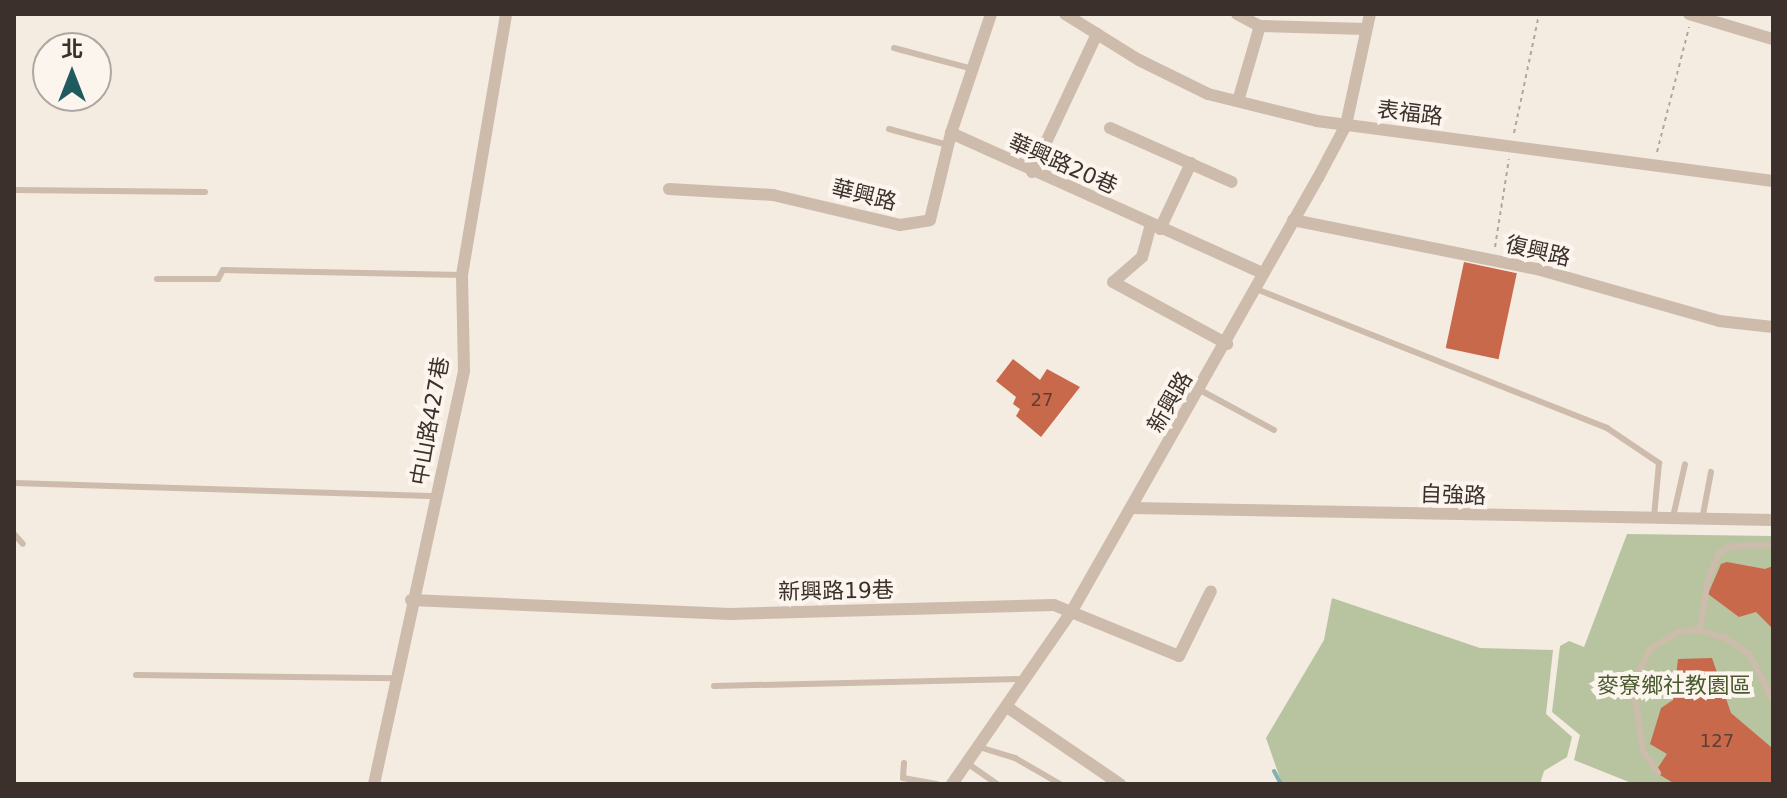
<!DOCTYPE html>
<html>
<head>
<meta charset="utf-8">
<style>
	body { margin:0 }
	#map { position:relative; width:1787px; height:798px; overflow:hidden; background:#f4ebe1; font-family:"DejaVu Sans","Noto Sans TC",sans-serif }
	div>[style] { position:absolute }
	[style*='--x'] { left:calc(var(--x)*1px); top:calc(var(--y)*1px); width:calc(var(--w)*1px); rotate:calc(var(--a)*1deg) }
	.green>* { inset:0; background:#b8c4a0 }
	.stream>* { height:4px; margin:-2px; padding:0 2px; transform-origin:2px; border-radius:2px; background:#7fb0b2 }
	.building>* { inset:0; background:#c8694b; transform-origin:0 0 }
	.path>* { height:2px; margin-top:-1px; transform-origin:0; background:repeating-linear-gradient(90deg,#b9a596 0 4px,transparent 0 8px) }
	.service>* { height:6px; margin:-3px; padding:0 3px; transform-origin:3px; border-radius:3px; background:#cdbbac }
	.minor>* { height:12px; margin:-6px; padding:0 6px; transform-origin:6px; border-radius:6px; background:#cdbbac }
	span { translate:-50% -50%; white-space:nowrap; text-align:center; line-height:1.15; -webkit-text-stroke:8px #fbf5ee; paint-order:stroke }
	.number-label { font-size:18px; color:#5e3e33 }
	.number-label span { -webkit-text-stroke-width:0 }
	.street-label { font-size:22px; color:#3b302b }
	.park-label { font-size:22px; color:#4a5a2e }
	.frame { position:absolute; inset:0; border:16px solid #3b302b; pointer-events:none }
	.north { position:absolute; left:32px; top:32px; width:80px; height:80px; box-sizing:border-box; background:#fbf5ee; border:2px solid #aea6a0; border-radius:50%; rotate:0deg; font-size:22px; font-weight:700; line-height:32px; text-align:center; color:#3b302b }
	.north::after { content:''; display:block; margin:auto; width:28px; height:36px; background:#1f5a5e; clip-path:polygon(50% 0,100% 100%,50% 72%,0 100%) }
</style>
</head>
<body>
<div id="map">
	<div class="green">
		<div style="clip-path:polygon(1627px 534px,1773px 536px,1773px 784px,1634px 784px,1574px 760px,1580px 735px,1552px 712px,1560px 646px,1569px 641px,1584px 647px)"></div>
		<div style="clip-path:polygon(1332px 598px,1480px 648px,1553px 650px,1546px 714px,1572px 737px,1567px 757px,1544px 771px,1540px 784px,1282px 784px,1266px 738px,1324px 640px)"></div>
	</div>
	<div class="stream">
		<div style="--x:1274;--y:771;--w:15;--a:62"></div>
	</div>
	<div class="building">
		<div style="left:1464px;top:262px;width:54px;height:88px;rotate:12deg"></div>
		<div style="clip-path:polygon(1013px 359px,1040px 380px,1047px 369px,1080px 387px,1041px 437px,1016px 416px,1020px 409px,1013px 404px,1016px 397px,996px 381px)"></div>
		<div style="clip-path:polygon(1727px 562px,1765px 569px,1773px 566px,1773px 629px,1756px 612px,1739px 617px,1708px 594px,1721px 564px)"></div>
		<div style="clip-path:polygon(1712px 658px,1731px 713px,1771px 747px,1773px 784px,1675px 784px,1655px 772px,1667px 754px,1650px 744px,1661px 708px,1673px 700px,1678px 659px)"></div>
	</div>
	<div class="path">
		<div style="--x:1514;--y:133;--w:122;--a:-78.1"></div>
		<div style="--x:1657;--y:152;--w:129;--a:-75.6"></div>
		<div style="--x:1495;--y:247;--w:89;--a:-81"></div>
	</div>
	<div class="service">
		<div style="--x:894;--y:48;--w:82;--a:14.9"></div>
		<div style="--x:889;--y:129;--w:61;--a:15.2"></div>
		<div style="--x:14;--y:190;--w:191;--a:0.6"></div>
		<div style="--x:157;--y:279;--w:61;--a:0"></div>
		<div style="--x:218;--y:279;--w:10;--a:-61"></div>
		<div style="--x:223;--y:270;--w:239;--a:1.2"></div>
		<div style="--x:1256;--y:289;--w:378;--a:21.6"></div>
		<div style="--x:1607;--y:428;--w:63;--a:33.9"></div>
		<div style="--x:1659;--y:463;--w:54;--a:95.3"></div>
		<div style="--x:1200;--y:390;--w:84;--a:28.4"></div>
		<div style="--x:14;--y:483;--w:424;--a:1.8"></div>
		<div style="--x:1673;--y:517;--w:54;--a:-77.2"></div>
		<div style="--x:1702;--y:520;--w:49;--a:-79.4"></div>
		<div style="--x:14;--y:534;--w:13;--a:48"></div>
		<div style="--x:1700;--y:630;--w:52;--a:-81.1"></div>
		<div style="--x:1708;--y:579;--w:28;--a:-67"></div>
		<div style="--x:1719;--y:553;--w:14;--a:-30"></div>
		<div style="--x:1731;--y:546;--w:42;--a:-1.4"></div>
		<div style="--x:136;--y:675;--w:259;--a:0.7"></div>
		<div style="--x:714;--y:686;--w:308;--a:-1.3"></div>
		<div style="--x:979;--y:747;--w:38;--a:17"></div>
		<div style="--x:1015;--y:758;--w:52;--a:30"></div>
		<div style="--x:904;--y:763;--w:15;--a:94"></div>
		<div style="--x:903;--y:778;--w:34;--a:10"></div>
		<div style="--x:967;--y:763;--w:37;--a:35"></div>
		<div style="--x:1658;--y:773;--w:27;--a:-124"></div>
		<div style="--x:1643;--y:751;--w:69;--a:-98.4"></div>
		<div style="--x:1633;--y:683;--w:38;--a:-63"></div>
		<div style="--x:1650;--y:649;--w:33;--a:-31"></div>
		<div style="--x:1678;--y:632;--w:22;--a:-5"></div>
		<div style="--x:1700;--y:630;--w:26;--a:18"></div>
		<div style="--x:1725;--y:638;--w:29;--a:34"></div>
		<div style="--x:1749;--y:654;--w:52;--a:62.4"></div>
	</div>
	<div class="minor">
		<div style="--x:1065;--y:14;--w:87;--a:31.9"></div>
		<div style="--x:1139;--y:60;--w:77;--a:26.2"></div>
		<div style="--x:1208;--y:94;--w:112;--a:13.9"></div>
		<div style="--x:1317;--y:121;--w:460;--a:7.5"></div>
		<div style="--x:1237;--y:14;--w:26;--a:28"></div>
		<div style="--x:1260;--y:26;--w:106;--a:1.6"></div>
		<div style="--x:1689;--y:14;--w:88;--a:16.6"></div>
		<div style="--x:1238;--y:101;--w:78;--a:-73.7"></div>
		<div style="--x:1110;--y:128;--w:133;--a:23.9"></div>
		<div style="--x:951;--y:133;--w:342;--a:24.2"></div>
		<div style="--x:1032;--y:172;--w:153;--a:-64.8"></div>
		<div style="--x:669;--y:189;--w:104;--a:3.3"></div>
		<div style="--x:773;--y:195;--w:130;--a:13.3"></div>
		<div style="--x:900;--y:225;--w:30;--a:-9"></div>
		<div style="--x:930;--y:220;--w:89;--a:-76.4"></div>
		<div style="--x:951;--y:133;--w:126;--a:-71.4"></div>
		<div style="--x:1293;--y:220;--w:249;--a:11.4"></div>
		<div style="--x:1537;--y:269;--w:189;--a:15.9"></div>
		<div style="--x:1719;--y:321;--w:54;--a:6.3"></div>
		<div style="--x:1151;--y:224;--w:34;--a:105"></div>
		<div style="--x:1142;--y:257;--w:38;--a:139"></div>
		<div style="--x:1113;--y:282;--w:130;--a:28.5"></div>
		<div style="--x:1160;--y:229;--w:73;--a:-64.8"></div>
		<div style="--x:1132;--y:508;--w:641;--a:1.07"></div>
		<div style="--x:411;--y:600;--w:319;--a:2.5"></div>
		<div style="--x:730;--y:614;--w:324;--a:-1.6"></div>
		<div style="--x:1054;--y:605;--w:135;--a:22.2"></div>
		<div style="--x:1179;--y:656;--w:72;--a:-63.8"></div>
		<div style="--x:1007;--y:707;--w:137;--a:34.3"></div>
		<div style="--x:374;--y:784;--w:423;--a:-77.7"></div>
		<div style="--x:464;--y:371;--w:96;--a:-91.2"></div>
		<div style="--x:462;--y:275;--w:265;--a:-80.4"></div>
		<div style="--x:952;--y:784;--w:213;--a:-55.3"></div>
		<div style="--x:1073;--y:609;--w:496;--a:-60.4"></div>
		<div style="--x:1318;--y:178;--w:60;--a:-62.2"></div>
		<div style="--x:1346;--y:125;--w:114;--a:-77.8"></div>
	</div>
	<div class="number-label">
		<span style="left:1042px;top:400px">27</span>
		<span style="left:1717px;top:741px">127</span>
	</div>
	<div class="street-label">
		<span style="left:1410px;top:113px;rotate:7deg">表福路</span>
		<span style="left:1063px;top:164px;rotate:24deg">華興路20巷</span>
		<span style="left:864px;top:195px;rotate:14deg">華興路</span>
		<span style="left:1538px;top:251px;rotate:13deg">復興路</span>
		<span style="left:1170px;top:402px;rotate:-60deg">新興路</span>
		<span style="left:430px;top:421px;rotate:-80deg">中山路427巷</span>
		<span style="left:1453px;top:495px;rotate:2deg">自強路</span>
		<span style="left:836px;top:591px;rotate:-1deg">新興路19巷</span>
	</div>
	<div class="park-label">
		<span style="left:1674px;top:686px">麥寮鄉社教園區</span>
	</div>
	<div class="frame"></div>
	<div class="north">北</div>
</div>
</body>
</html>
